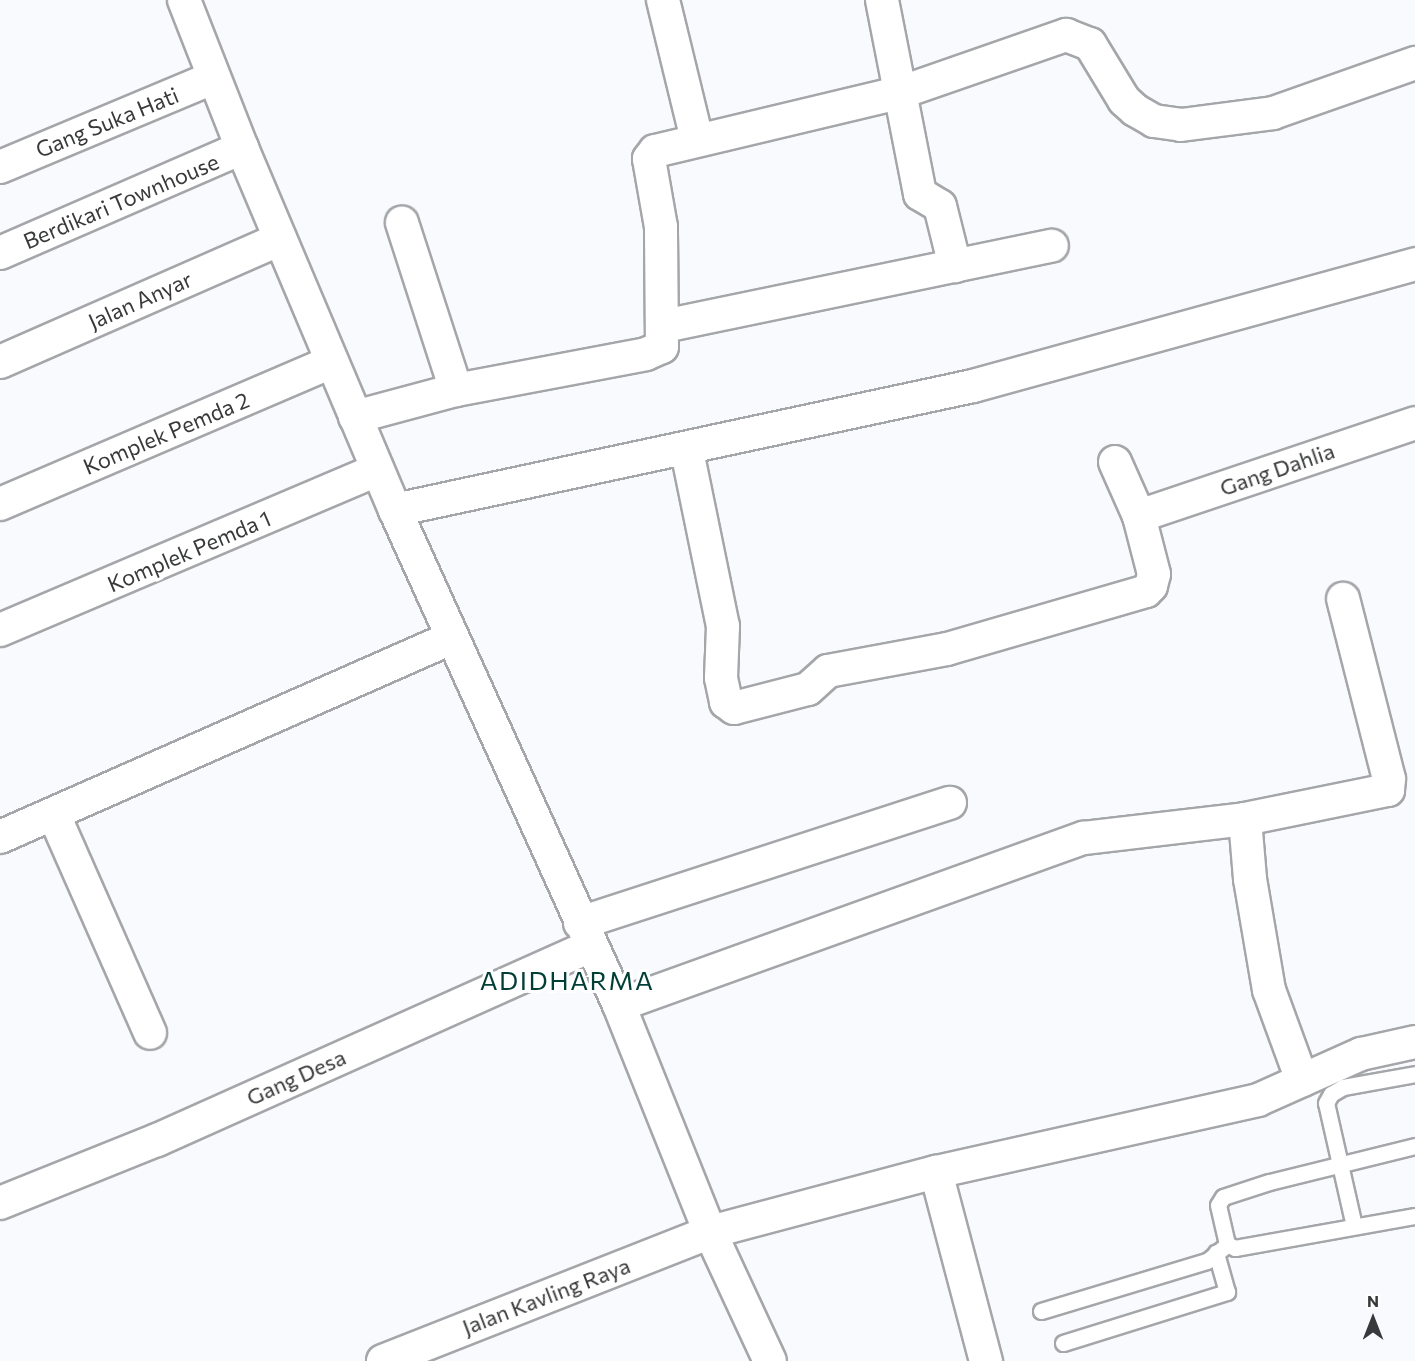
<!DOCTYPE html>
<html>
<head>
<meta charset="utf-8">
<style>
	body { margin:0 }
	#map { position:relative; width:1415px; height:1361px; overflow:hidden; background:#f8fafd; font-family:Commissioner,sans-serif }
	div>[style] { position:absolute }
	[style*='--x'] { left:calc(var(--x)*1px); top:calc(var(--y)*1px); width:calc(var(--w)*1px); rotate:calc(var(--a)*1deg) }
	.roads { filter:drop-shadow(2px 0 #a5a6a9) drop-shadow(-2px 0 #a5a6a9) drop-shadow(0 2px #a5a6a9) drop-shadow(0 -2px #a5a6a9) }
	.lane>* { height:15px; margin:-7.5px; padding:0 7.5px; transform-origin:7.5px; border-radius:7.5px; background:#fff }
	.street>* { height:32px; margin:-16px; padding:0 16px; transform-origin:16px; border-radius:16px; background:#fff }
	span { translate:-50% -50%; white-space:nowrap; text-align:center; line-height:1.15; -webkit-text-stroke:6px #fff; paint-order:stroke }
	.street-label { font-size:22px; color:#38393a }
	.quarter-label { font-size:26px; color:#003e36; letter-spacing:1.5px }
	.north { position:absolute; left:1343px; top:1289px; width:60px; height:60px; -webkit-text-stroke:4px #fff; paint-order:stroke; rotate:0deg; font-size:16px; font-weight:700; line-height:24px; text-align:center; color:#38393a }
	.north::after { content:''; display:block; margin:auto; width:21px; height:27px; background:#38393a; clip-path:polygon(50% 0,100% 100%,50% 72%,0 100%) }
</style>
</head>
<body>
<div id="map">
	<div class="roads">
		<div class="lane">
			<div style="--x:1415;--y:1146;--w:150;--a:166.1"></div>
			<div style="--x:1269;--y:1182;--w:48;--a:161.9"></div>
			<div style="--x:1223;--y:1197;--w:9;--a:122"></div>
			<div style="--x:1218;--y:1205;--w:40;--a:77"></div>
			<div style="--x:1227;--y:1244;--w:9;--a:27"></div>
			<div style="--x:1235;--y:1248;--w:183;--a:-10.1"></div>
			<div style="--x:1354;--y:1226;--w:126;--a:-102.8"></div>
			<div style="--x:1326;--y:1103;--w:10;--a:-61"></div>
			<div style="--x:1331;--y:1094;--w:14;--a:-30"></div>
			<div style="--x:1343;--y:1087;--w:73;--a:-10.2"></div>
			<div style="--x:1041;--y:1311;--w:173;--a:-16.8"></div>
			<div style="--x:1207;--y:1261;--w:21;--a:-39"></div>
			<div style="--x:1063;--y:1343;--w:172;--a:-17.3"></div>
			<div style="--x:1227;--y:1292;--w:41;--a:-105.8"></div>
		</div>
		<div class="street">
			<div style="--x:184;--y:0;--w:159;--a:68.6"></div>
			<div style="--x:242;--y:148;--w:393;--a:67.1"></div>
			<div style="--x:395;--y:510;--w:543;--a:65.65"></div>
			<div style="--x:619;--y:1005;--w:245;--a:68.2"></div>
			<div style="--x:710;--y:1232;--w:142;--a:65.1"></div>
			<div style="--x:663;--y:0;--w:143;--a:76.3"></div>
			<div style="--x:882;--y:0;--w:198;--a:78.9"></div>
			<div style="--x:920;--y:194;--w:23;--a:31"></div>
			<div style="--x:940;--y:206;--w:62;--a:76"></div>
			<div style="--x:0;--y:167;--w:231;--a:-22.7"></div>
			<div style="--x:0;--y:253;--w:264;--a:-23.5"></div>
			<div style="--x:664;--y:326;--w:396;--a:-11.7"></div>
			<div style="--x:0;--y:362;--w:306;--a:-23.7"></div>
			<div style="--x:456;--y:390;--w:193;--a:-10.7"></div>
			<div style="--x:646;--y:354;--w:17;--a:-24"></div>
			<div style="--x:662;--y:347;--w:120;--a:-90.5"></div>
			<div style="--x:661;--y:227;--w:69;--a:-100"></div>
			<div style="--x:649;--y:159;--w:10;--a:-53"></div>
			<div style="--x:655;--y:151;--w:254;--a:-13.4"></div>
			<div style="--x:902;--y:92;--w:174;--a:-19.2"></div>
			<div style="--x:1066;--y:35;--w:26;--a:21"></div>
			<div style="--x:1090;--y:44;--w:66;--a:58.7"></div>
			<div style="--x:1124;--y:100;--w:15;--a:42"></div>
			<div style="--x:1135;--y:110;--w:22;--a:30"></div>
			<div style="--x:1154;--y:121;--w:27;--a:8"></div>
			<div style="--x:1181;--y:125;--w:93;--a:-7.4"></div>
			<div style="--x:1273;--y:113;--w:151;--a:-19.4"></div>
			<div style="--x:355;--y:417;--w:105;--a:-15"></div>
			<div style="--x:456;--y:390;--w:176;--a:-107.9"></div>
			<div style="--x:687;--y:451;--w:179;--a:78.4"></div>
			<div style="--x:723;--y:626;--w:52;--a:92.2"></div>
			<div style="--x:721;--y:678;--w:25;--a:78"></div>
			<div style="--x:726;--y:702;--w:10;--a:37"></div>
			<div style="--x:734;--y:708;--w:76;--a:-14.4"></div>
			<div style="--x:808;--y:689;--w:27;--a:-42"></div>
			<div style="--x:828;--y:671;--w:121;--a:-10.5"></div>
			<div style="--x:947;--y:649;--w:207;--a:-16.2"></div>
			<div style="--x:1146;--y:591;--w:7;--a:-45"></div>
			<div style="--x:1151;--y:586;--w:12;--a:-76"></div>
			<div style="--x:1154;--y:574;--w:60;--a:-104.5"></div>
			<div style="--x:1139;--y:516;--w:59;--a:-114"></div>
			<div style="--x:0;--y:504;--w:361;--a:-23.2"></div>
			<div style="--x:395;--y:510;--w:591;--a:-12.11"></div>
			<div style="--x:973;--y:386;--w:459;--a:-15.4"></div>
			<div style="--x:1139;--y:516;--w:291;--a:-18.6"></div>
			<div style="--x:0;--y:630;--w:410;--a:-23"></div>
			<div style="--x:54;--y:815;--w:238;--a:66.2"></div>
			<div style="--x:1245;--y:819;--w:60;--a:85.2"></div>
			<div style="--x:1250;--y:879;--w:113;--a:80.3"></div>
			<div style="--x:1269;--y:990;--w:96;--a:69.9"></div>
			<div style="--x:0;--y:837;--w:494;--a:-23.8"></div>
			<div style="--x:580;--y:923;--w:389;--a:-18"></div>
			<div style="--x:619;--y:1005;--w:494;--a:-19.8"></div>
			<div style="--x:1084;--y:838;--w:162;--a:-6.7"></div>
			<div style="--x:1245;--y:819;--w:146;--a:-11.5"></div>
			<div style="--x:1388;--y:790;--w:11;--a:-85"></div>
			<div style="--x:1389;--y:779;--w:186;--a:-104.3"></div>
			<div style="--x:936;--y:1172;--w:196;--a:75.2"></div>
			<div style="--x:0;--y:1203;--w:169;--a:-21.9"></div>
			<div style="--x:157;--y:1140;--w:475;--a:-24.1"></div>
			<div style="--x:383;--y:1361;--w:352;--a:-21.5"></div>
			<div style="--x:710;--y:1232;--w:234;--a:-14.9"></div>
			<div style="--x:936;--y:1172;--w:330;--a:-12.6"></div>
			<div style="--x:1258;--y:1100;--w:113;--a:-24.1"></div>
			<div style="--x:1361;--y:1054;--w:55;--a:-12.5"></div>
		</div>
	</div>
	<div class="street-label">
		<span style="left:107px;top:122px;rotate:-22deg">Gang Suka Hati</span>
		<span style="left:121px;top:201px;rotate:-23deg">Berdikari Townhouse</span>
		<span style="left:140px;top:300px;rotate:-24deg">Jalan Anyar</span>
		<span style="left:166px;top:433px;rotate:-23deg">Komplek Pemda 2</span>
		<span style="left:1277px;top:469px;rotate:-19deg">Gang Dahlia</span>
		<span style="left:189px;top:551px;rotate:-23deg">Komplek Pemda 1</span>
		<span style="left:296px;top:1077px;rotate:-24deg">Gang Desa</span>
		<span style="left:546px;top:1296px;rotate:-21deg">Jalan Kavling Raya</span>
	</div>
	<div class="quarter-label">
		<span style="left:567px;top:980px">ADIDHARMA</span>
	</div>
	<div class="north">N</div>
</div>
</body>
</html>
